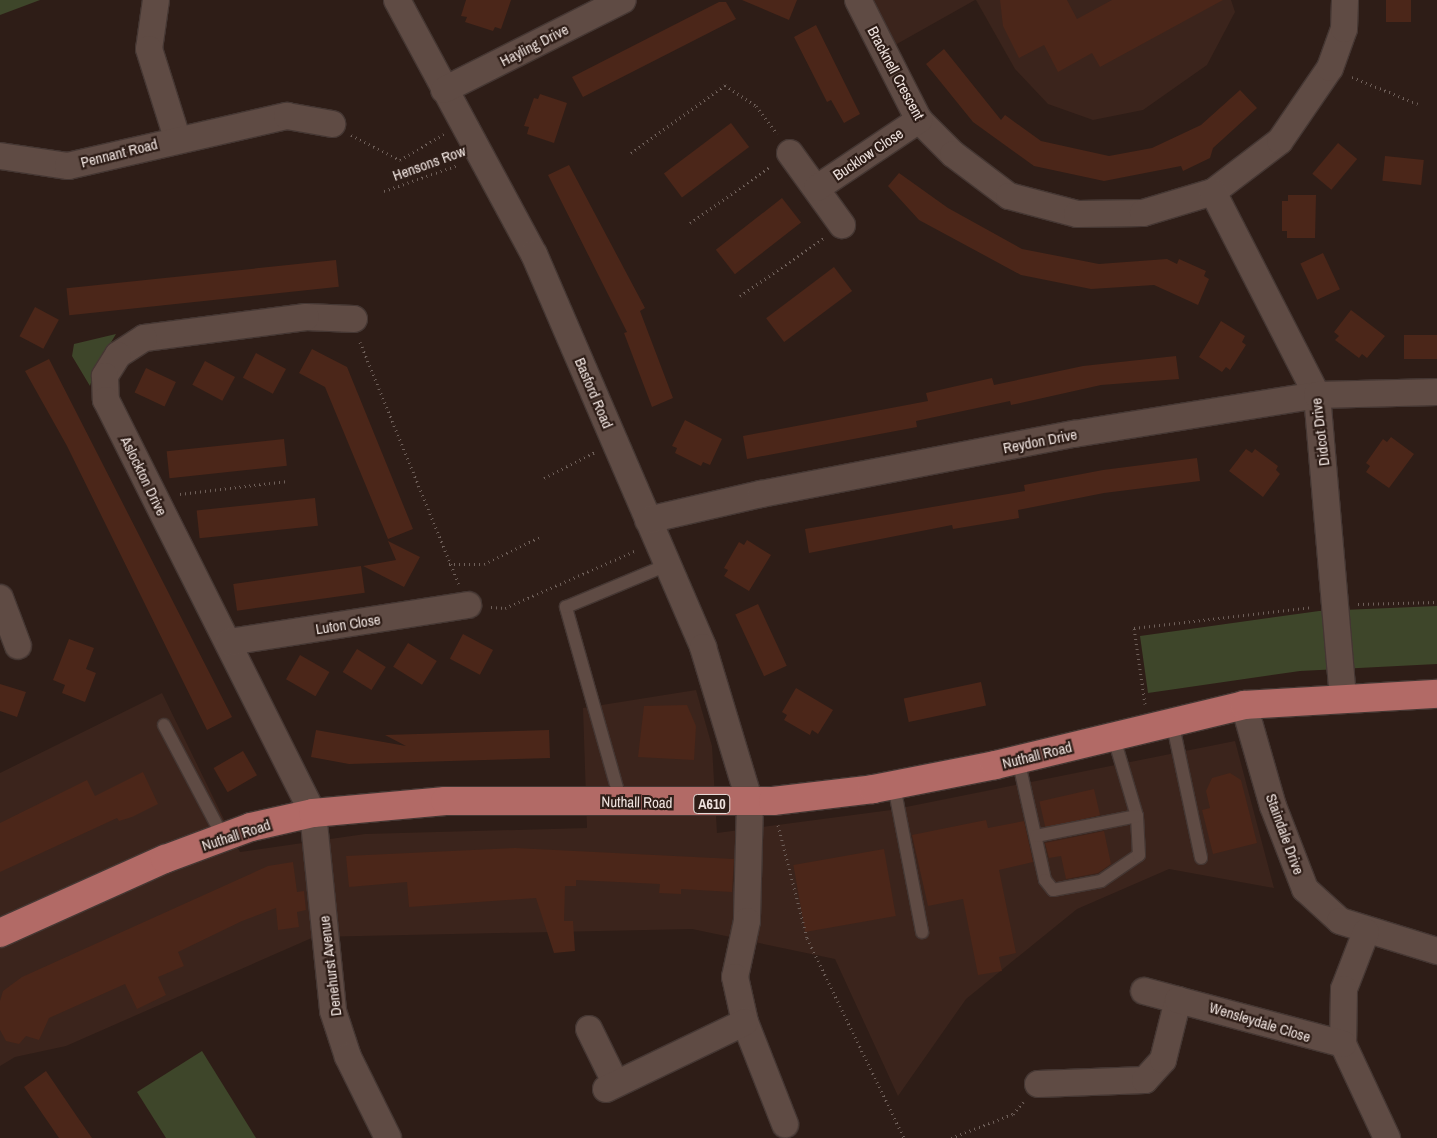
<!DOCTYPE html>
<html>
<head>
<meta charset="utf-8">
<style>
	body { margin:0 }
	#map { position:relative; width:1437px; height:1138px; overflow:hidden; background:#2e1d17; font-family:"Archivo Narrow",sans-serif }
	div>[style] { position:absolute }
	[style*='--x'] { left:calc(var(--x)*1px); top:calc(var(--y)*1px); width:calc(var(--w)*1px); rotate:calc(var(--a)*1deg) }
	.built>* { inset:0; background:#3b241c }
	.green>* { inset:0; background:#3e462a }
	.building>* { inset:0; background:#4b2619; transform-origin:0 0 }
	.path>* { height:3px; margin-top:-1.5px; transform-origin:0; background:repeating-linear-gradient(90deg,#6e5f59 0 1px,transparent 0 5px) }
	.roads { filter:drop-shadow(1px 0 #453733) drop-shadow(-1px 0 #453733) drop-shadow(0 1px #453733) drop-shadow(0 -1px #453733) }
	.lane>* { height:12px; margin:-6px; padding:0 6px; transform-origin:6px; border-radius:6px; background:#5f4b44 }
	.street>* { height:26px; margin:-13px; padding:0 13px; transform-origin:13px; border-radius:13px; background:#5f4b44 }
	.highway>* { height:28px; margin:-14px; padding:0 14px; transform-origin:14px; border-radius:14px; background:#b26a66 }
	span { translate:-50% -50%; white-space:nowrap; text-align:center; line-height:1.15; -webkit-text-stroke:4.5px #2e1d17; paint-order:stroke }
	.shield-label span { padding:1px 4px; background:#2e1d17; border:1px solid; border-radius:4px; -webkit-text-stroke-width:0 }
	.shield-label { font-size:14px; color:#eee2de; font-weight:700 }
	.street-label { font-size:15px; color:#eee2de }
</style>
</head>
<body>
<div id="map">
	<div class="built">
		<div style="clip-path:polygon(864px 0,975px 0,888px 49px)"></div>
		<div style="clip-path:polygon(976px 0,1231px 0,1235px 12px,1207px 65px,1143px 110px,1093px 120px,1048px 104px,1015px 69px)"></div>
		<div style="clip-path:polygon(696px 690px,712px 746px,717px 833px,891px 810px,1235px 741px,1274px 888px,1169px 869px,1077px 909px,966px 999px,898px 1096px,835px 959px,692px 929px,314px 937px,66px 1046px,15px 1057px,0 1066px,0 773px,162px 693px,240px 852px,365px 834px,587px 828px,583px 708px)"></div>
	</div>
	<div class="green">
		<div style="clip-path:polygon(0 0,40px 0,0 15px)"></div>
		<div style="clip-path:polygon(116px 334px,95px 369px,90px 386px,72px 356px,74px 344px)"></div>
		<div style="clip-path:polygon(1437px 606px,1437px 664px,1300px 671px,1148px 693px,1140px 636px,1319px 611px)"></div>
		<div style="clip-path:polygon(202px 1051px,256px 1138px,166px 1138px,137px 1092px)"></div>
	</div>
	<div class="building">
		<div style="clip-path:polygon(466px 0,511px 0,501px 29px,495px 27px,493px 31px,465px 22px,467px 17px,461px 16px)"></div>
		<div style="clip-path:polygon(742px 0,797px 0,789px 20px)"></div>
		<div style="clip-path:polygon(1000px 0,1067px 0,1077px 19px,1112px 0,1223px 0,1100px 67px,1092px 53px,1058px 72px,1044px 45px,1019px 58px,1003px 26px)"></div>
		<div style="left:1386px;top:0;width:25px;height:22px"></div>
		<div style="clip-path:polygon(719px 2px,726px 2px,736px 19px,583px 97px,572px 77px)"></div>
		<div style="clip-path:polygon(816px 25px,860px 114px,844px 123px,831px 100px,827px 102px,794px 37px)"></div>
		<div style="clip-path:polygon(944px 49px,1001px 120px,1005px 115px,1041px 141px,1109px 156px,1152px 148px,1201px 125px,1240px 90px,1257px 108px,1213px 148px,1210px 158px,1183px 171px,1181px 166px,1104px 181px,1034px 166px,973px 122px,926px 64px)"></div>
		<div style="clip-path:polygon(540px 94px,567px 103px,554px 143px,527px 134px,529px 127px,524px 126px,534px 98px,538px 99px)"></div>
		<div style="left:731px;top:123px;width:30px;height:84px;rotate:53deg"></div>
		<div style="left:1338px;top:143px;width:25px;height:40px;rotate:40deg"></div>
		<div style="left:1385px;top:156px;width:39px;height:25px;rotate:6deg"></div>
		<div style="clip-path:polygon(569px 165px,645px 308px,640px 311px,673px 398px,652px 407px,624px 333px,627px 332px,548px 175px)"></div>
		<div style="clip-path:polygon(899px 173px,948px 208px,1022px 249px,1099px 264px,1167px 259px,1177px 264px,1179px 259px,1206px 271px,1204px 276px,1209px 279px,1198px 305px,1154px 285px,1091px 289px,1021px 275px,919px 220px,888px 186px)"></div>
		<div style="clip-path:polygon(1288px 195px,1316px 195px,1315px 238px,1287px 238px,1287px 231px,1282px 231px,1282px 201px,1288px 201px)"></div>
		<div style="left:782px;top:198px;width:31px;height:84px;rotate:52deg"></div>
		<div style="left:1323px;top:253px;width:40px;height:25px;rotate:65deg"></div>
		<div style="left:336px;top:260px;width:27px;height:271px;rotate:84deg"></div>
		<div style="left:834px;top:267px;width:30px;height:85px;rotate:53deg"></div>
		<div style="left:35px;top:307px;width:27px;height:33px;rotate:28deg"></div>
		<div style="clip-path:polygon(1351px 310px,1385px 336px,1367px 358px,1362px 354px,1359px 358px,1335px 340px,1339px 336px,1334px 332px)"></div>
		<div style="clip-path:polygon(1221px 321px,1245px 336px,1242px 342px,1246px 345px,1230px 370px,1226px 367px,1222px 372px,1199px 357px)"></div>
		<div style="left:1437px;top:335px;width:24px;height:33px;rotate:90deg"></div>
		<div style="clip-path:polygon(312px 349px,347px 367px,413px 529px,388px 539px,325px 387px,299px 373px)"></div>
		<div style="left:256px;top:353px;width:34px;height:28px;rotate:28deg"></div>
		<div style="clip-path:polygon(1176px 356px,1179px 379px,1101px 385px,1011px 405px,1010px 401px,916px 421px,917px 427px,747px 459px,743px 436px,928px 401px,926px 393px,992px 378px,994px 385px,1083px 366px)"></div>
		<div style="clip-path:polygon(49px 359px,232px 717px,207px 730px,67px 446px,25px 371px)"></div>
		<div style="left:205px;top:361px;width:34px;height:27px;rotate:28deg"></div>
		<div style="left:146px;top:368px;width:33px;height:27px;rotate:25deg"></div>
		<div style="clip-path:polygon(685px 420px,722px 439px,710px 465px,703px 462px,701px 466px,675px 453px,677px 448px,672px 446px)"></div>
		<div style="clip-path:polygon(1391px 437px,1414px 454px,1389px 488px,1366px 472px,1370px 466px,1366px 463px,1383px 439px,1387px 442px)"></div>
		<div style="left:284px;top:439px;width:27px;height:118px;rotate:84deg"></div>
		<div style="clip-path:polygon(1246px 449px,1252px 453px,1255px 449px,1278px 466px,1276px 470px,1280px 474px,1263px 497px,1229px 471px)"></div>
		<div style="clip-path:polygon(1197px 458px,1200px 481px,1104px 493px,1018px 510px,1019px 518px,953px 529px,952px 525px,809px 553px,805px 529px,1025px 491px,1024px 485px,1103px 470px)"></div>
		<div style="left:315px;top:498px;width:28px;height:119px;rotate:84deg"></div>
		<div style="clip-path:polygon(747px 540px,771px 555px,749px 591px,724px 576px,728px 570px,724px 568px,739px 542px,744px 545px)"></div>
		<div style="clip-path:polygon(388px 541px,420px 557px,404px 587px,363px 566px,396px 560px)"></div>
		<div style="left:361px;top:566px;width:27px;height:129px;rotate:82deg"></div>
		<div style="left:758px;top:604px;width:68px;height:25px;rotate:65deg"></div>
		<div style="left:463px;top:634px;width:34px;height:28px;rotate:28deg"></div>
		<div style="clip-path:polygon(69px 639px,94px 648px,86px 669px,96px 673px,85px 702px,62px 693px,65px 685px,53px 680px)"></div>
		<div style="left:408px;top:643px;width:34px;height:28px;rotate:32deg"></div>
		<div style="left:357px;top:649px;width:34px;height:27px;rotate:32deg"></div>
		<div style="left:300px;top:655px;width:34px;height:28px;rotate:30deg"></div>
		<div style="left:981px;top:682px;width:24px;height:79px;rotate:78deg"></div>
		<div style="clip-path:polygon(0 684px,26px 692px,17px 717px,0 711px)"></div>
		<div style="clip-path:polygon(796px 688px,833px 710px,818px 734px,812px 730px,810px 735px,784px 720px,787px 715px,782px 712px)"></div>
		<div style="clip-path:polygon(687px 705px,696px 726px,694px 760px,638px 757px,644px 706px)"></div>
		<div style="clip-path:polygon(316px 730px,406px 746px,385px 735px,549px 730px,550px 758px,349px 764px,311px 757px)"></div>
		<div style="left:243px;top:751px;width:28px;height:34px;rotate:60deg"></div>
		<div style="clip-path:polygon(143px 772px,158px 804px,132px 817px,119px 821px,117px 818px,0 872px,0 823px,87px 780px,95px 796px)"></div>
		<div style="clip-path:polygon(1230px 773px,1241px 780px,1257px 843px,1213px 854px,1202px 810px,1210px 808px,1206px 791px,1212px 778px)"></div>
		<div style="left:1094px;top:789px;width:27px;height:56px;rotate:77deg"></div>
		<div style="clip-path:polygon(986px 820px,988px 828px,1024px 821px,1033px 862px,999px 870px,1016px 953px,999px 957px,1002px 971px,978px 975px,963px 899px,928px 906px,912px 835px)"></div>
		<div style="clip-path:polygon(1104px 831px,1111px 864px,1098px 873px,1066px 879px,1061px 856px,1049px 858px,1045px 843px)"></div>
		<div style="clip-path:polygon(515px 848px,734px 859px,732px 892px,681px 889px,681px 894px,659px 893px,660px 884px,576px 880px,576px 886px,565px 886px,564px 921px,573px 921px,575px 951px,554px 953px,536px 898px,409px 907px,407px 882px,349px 887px,346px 856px)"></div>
		<div style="left:884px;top:849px;width:68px;height:92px;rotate:80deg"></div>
		<div style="clip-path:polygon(293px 862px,297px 892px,304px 891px,306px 910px,297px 912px,299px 927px,278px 930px,276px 908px,242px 921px,178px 952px,184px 966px,158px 977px,166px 995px,137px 1009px,125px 984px,49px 1018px,39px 1040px,26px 1036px,19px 1044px,6px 1041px,0 1030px,0 1001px,3px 991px,22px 977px,268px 866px)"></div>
		<div style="clip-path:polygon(46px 1071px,78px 1118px,92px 1138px,59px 1138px,24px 1087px)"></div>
	</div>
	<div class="path">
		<div style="--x:1352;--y:77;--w:71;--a:22.2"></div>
		<div style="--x:351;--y:135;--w:55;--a:27"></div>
		<div style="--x:400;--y:160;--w:51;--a:-30.6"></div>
		<div style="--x:631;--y:153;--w:116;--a:-35.9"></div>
		<div style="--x:725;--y:85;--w:37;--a:34"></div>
		<div style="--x:756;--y:106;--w:35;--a:53"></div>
		<div style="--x:384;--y:191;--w:78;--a:-19.4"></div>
		<div style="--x:690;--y:223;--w:99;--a:-35.1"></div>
		<div style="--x:740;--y:296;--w:102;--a:-34.6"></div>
		<div style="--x:360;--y:342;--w:261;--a:67.8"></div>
		<div style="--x:544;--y:478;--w:57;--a:-27"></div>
		<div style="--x:180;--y:494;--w:109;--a:-6.9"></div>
		<div style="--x:449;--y:564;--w:35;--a:0"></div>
		<div style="--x:484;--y:564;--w:64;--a:-25.8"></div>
		<div style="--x:1358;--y:604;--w:79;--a:-1.5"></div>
		<div style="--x:491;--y:607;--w:14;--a:4"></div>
		<div style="--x:505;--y:608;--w:142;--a:-23.7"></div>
		<div style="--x:1145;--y:704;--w:77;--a:-98.2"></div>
		<div style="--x:1134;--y:628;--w:179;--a:-6.7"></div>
		<div style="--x:778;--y:825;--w:117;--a:75.6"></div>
		<div style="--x:807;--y:938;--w:222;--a:64.1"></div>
		<div style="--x:951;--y:1138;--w:66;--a:-21.2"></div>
		<div style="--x:1013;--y:1114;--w:16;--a:-50"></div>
	</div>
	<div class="roads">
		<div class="lane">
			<div style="--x:1172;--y:721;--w:140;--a:78"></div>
			<div style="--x:164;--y:725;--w:127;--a:62.2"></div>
			<div style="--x:1018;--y:759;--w:124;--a:77.4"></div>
			<div style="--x:1045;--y:880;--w:13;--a:51"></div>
			<div style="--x:1053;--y:890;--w:49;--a:-10.6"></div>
			<div style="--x:1101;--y:881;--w:46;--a:-34.4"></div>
			<div style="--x:1139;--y:855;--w:39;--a:-93"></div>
			<div style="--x:1137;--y:816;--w:84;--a:-106.5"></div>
			<div style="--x:894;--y:786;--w:149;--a:79.1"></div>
			<div style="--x:621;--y:802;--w:203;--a:-105.8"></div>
			<div style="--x:566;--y:607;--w:109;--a:-22.6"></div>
			<div style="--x:1036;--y:836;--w:103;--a:-11.2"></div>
		</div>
		<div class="street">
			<div style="--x:156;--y:0;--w:49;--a:98.1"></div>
			<div style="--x:149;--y:49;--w:93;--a:72.5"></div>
			<div style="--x:397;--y:0;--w:289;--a:61.7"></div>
			<div style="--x:534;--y:254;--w:428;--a:66.7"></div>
			<div style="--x:703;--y:647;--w:163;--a:73.2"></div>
			<div style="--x:750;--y:803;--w:118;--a:91.5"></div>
			<div style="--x:747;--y:921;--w:57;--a:102.1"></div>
			<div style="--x:735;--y:977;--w:46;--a:77.5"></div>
			<div style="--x:745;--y:1022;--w:110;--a:68.6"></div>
			<div style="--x:858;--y:0;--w:135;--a:63.1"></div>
			<div style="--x:919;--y:120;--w:48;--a:45"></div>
			<div style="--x:953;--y:154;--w:70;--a:36.9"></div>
			<div style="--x:1009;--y:196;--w:70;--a:14.8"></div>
			<div style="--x:1077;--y:214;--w:66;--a:-0.9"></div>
			<div style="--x:1143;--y:213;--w:73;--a:-16.7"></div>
			<div style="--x:1213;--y:192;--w:84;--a:-37.3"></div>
			<div style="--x:1280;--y:141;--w:88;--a:-55.6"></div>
			<div style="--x:1330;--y:68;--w:41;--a:-70.3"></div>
			<div style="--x:1344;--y:29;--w:29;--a:-88"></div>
			<div style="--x:444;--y:90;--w:200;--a:-26.7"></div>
			<div style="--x:790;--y:153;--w:89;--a:54.2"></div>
			<div style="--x:0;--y:156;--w:69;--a:8.4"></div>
			<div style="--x:68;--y:166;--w:225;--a:-12.9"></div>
			<div style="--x:287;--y:116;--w:46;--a:10.1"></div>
			<div style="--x:817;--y:188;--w:123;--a:-33.7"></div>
			<div style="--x:1213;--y:192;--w:228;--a:62.9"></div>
			<div style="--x:1317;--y:395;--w:302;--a:85.1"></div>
			<div style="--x:354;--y:319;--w:48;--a:-177.6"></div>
			<div style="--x:306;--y:317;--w:163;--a:172.6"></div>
			<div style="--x:144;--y:338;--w:31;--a:147"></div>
			<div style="--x:118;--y:355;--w:25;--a:122"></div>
			<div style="--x:105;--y:376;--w:24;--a:88"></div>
			<div style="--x:106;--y:400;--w:462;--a:63.4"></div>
			<div style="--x:313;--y:813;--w:199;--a:84.2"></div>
			<div style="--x:333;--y:1011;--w:48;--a:71.9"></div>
			<div style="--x:348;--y:1057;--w:90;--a:63.7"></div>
			<div style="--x:648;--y:520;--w:116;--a:-13"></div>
			<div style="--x:761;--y:494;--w:319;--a:-10.9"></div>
			<div style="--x:1074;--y:434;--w:246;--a:-9.1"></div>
			<div style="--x:1317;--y:395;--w:120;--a:-1.4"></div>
			<div style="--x:0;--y:598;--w:51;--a:69.4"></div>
			<div style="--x:229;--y:642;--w:242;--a:-8.8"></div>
			<div style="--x:1244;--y:705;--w:105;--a:74"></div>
			<div style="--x:1273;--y:806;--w:89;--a:68.9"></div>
			<div style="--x:1305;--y:889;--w:47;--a:42.4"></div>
			<div style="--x:1340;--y:921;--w:102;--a:17.2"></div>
			<div style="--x:1366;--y:932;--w:61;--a:111.1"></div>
			<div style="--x:1344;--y:989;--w:55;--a:91"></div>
			<div style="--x:1343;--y:1044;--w:104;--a:64.9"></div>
			<div style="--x:1144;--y:991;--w:35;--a:15"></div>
			<div style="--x:589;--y:1029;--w:61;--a:63.9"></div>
			<div style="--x:1038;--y:1084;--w:107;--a:-2.1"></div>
			<div style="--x:1145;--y:1080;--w:27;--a:-48"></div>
			<div style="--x:1163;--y:1060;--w:62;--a:-76"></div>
			<div style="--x:1178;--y:1000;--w:171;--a:14.9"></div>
			<div style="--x:606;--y:1089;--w:154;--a:-25.7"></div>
		</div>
		<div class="highway">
			<div style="--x:0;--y:933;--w:181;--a:-24.2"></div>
			<div style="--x:165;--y:859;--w:92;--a:-20.4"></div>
			<div style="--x:251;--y:827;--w:64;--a:-12.7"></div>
			<div style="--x:313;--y:813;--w:133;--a:-5.2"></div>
			<div style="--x:445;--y:801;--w:328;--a:0"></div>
			<div style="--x:773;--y:801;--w:101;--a:-6.8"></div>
			<div style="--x:873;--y:789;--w:124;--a:-11.1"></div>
			<div style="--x:995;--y:765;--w:256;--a:-13.5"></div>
			<div style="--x:1244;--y:705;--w:193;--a:-3.3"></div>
		</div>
	</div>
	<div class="shield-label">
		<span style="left:712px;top:804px">A610</span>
	</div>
	<div class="street-label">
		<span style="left:534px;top:45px;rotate:-27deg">Hayling Drive</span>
		<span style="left:896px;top:73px;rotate:62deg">Bracknell Crescent</span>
		<span style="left:119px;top:153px;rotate:-14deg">Pennant Road</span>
		<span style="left:868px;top:154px;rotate:-34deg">Bucklow Close</span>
		<span style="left:429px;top:163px;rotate:-20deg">Hensons Row</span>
		<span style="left:594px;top:393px;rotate:67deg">Basford Road</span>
		<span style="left:1320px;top:432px;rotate:-97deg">Didcot Drive</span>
		<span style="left:1040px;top:441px;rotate:-11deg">Reydon Drive</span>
		<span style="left:144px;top:476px;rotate:64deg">Aslockton Drive</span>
		<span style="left:348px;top:624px;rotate:-9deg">Luton Close</span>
		<span style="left:1037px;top:755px;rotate:-14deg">Nuthall Road</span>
		<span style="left:637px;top:802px;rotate:1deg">Nuthall Road</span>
		<span style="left:1285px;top:834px;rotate:70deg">Staindale Drive</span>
		<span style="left:236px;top:835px;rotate:-18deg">Nuthall Road</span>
		<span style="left:330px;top:966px;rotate:-97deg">Denehurst Avenue</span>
		<span style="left:1260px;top:1022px;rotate:17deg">Wensleydale Close</span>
	</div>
</div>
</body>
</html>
